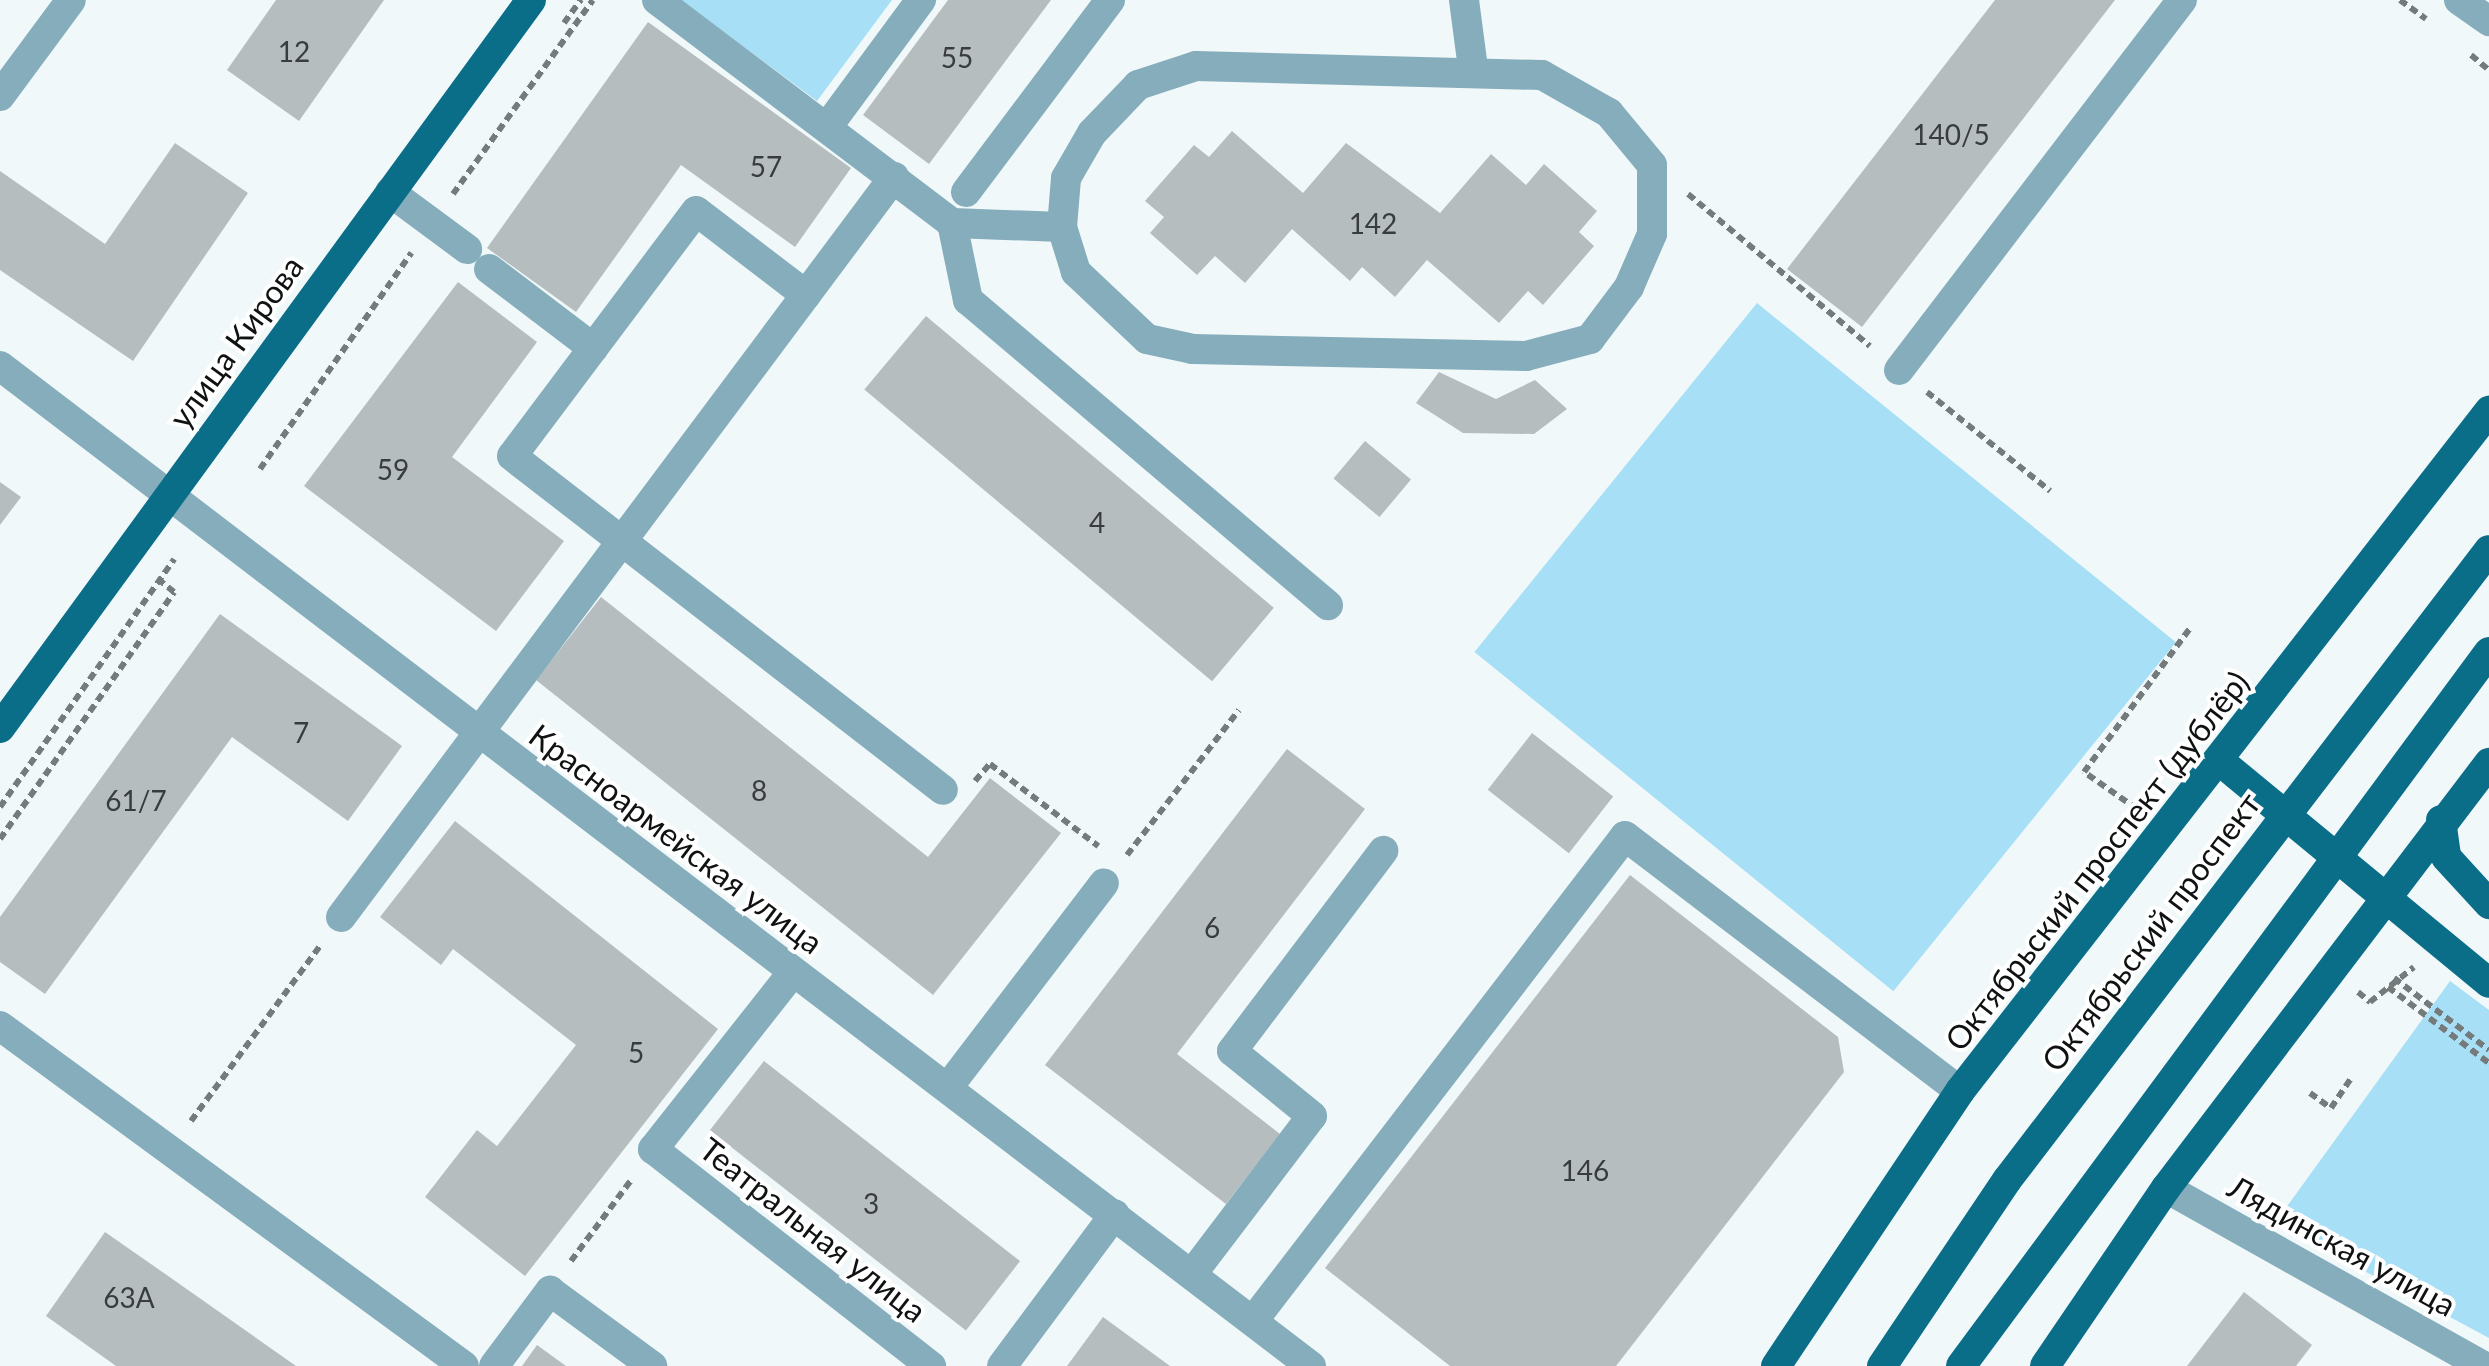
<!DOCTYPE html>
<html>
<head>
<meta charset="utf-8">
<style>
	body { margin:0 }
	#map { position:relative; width:2489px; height:1366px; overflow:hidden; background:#f1f8fa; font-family:Lato,sans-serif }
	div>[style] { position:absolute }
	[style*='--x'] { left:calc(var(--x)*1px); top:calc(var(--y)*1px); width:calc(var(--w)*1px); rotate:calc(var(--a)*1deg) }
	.green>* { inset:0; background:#a7e0f6; transform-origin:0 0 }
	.building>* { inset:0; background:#b6bdbf; transform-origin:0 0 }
	.path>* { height:6px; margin-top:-3px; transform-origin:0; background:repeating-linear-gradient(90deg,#757a7b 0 8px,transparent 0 13px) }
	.minor>* { height:30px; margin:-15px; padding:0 15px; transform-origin:15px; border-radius:15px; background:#85adbb }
	.major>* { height:30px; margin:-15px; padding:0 15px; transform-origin:15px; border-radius:15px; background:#0a6e88 }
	span { translate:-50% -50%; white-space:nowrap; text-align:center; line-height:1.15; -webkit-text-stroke:8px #fff; paint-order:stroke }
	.number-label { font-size:28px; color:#393c3d }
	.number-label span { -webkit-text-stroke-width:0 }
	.street-label { font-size:32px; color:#0f1112 }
</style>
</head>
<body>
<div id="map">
	<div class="green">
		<div style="clip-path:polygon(681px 0,892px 0,817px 101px)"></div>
		<div style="left:1757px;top:303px;width:539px;height:449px;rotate:39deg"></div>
		<div style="clip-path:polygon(2450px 981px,2489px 1010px,2489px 1338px,2275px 1223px)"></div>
	</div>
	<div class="building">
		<div style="clip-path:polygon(276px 0,384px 0,299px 121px,227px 70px)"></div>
		<div style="clip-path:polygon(948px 0,1051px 0,929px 164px,863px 115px)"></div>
		<div style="clip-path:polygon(1995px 0,2115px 0,1862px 327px,1787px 269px)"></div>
		<div style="clip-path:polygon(648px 22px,851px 168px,795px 247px,681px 165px,576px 312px,487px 248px)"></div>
		<div style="clip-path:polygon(1232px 131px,1303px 193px,1346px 143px,1440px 213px,1491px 154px,1526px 185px,1544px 164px,1597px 211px,1579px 232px,1594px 246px,1543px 305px,1528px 291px,1499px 323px,1427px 260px,1395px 297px,1362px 267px,1350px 281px,1292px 229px,1245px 283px,1215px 256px,1197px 275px,1150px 233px,1164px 217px,1145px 201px,1194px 145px,1209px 157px)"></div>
		<div style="clip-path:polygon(175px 143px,248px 193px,133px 361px,0 270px,0 171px,105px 244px)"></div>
		<div style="clip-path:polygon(458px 282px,537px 342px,452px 457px,564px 541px,496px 631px,304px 486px)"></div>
		<div style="left:926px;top:316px;width:454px;height:96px;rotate:40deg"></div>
		<div style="clip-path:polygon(1439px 372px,1496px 399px,1535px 380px,1567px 409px,1534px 434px,1463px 433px,1416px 403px)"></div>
		<div style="left:1365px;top:441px;width:60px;height:49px;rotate:40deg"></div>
		<div style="clip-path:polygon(0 482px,21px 497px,0 525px)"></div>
		<div style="clip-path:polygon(601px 597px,928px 857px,990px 778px,1061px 833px,933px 995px,536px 680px)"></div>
		<div style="clip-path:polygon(220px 614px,402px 746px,348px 821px,232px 737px,45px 994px,0 962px,0 917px)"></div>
		<div style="left:1532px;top:733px;width:103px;height:72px;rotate:38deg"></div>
		<div style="clip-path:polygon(1287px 749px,1365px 809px,1177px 1054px,1280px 1134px,1226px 1204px,1045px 1065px)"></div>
		<div style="clip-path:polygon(455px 821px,718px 1029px,525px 1276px,425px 1197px,477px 1130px,497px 1146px,576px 1045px,453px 949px,441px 965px,380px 917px)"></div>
		<div style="clip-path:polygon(1630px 875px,1838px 1037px,1844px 1072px,1616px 1366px,1450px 1366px,1325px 1268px)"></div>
		<div style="left:764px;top:1061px;width:325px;height:88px;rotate:38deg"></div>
		<div style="clip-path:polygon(105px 1232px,171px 1278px,296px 1366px,116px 1366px,46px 1316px)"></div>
		<div style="clip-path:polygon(2244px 1292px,2312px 1345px,2296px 1366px,2187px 1366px)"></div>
		<div style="clip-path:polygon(1103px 1317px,1170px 1366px,1067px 1366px)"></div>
		<div style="clip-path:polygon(537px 1345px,566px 1366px,522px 1366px)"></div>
	</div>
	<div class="path">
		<div style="--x:2400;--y:0;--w:32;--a:36"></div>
		<div style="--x:564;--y:23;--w:29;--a:-54"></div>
		<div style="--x:2471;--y:55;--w:23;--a:40"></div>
		<div style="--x:453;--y:194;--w:239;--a:-54.2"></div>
		<div style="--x:1688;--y:194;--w:237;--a:39.9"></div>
		<div style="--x:1927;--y:392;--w:158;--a:38.8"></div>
		<div style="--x:260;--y:469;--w:264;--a:-55"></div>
		<div style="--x:975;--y:781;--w:23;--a:-49"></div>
		<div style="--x:990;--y:764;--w:136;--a:37.2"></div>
		<div style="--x:0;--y:807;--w:303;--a:-54.9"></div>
		<div style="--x:2137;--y:809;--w:65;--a:-145.1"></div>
		<div style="--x:2084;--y:772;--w:180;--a:-53.6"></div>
		<div style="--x:0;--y:839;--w:302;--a:-54.8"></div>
		<div style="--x:174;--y:592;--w:19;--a:-141"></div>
		<div style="--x:1127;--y:855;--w:183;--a:-52.3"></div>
		<div style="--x:2394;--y:978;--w:119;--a:37.2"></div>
		<div style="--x:2388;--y:987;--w:126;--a:37"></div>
		<div style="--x:2358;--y:992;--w:16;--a:40"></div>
		<div style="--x:2370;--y:1002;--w:56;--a:-38.5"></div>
		<div style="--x:2310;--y:1093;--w:26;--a:36"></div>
		<div style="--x:2331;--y:1108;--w:36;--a:-56"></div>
		<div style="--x:191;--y:1121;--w:217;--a:-53.6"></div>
		<div style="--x:571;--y:1261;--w:102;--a:-53.4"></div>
	</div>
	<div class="minor">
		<div style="--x:657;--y:0;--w:370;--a:37.1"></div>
		<div style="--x:952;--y:223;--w:79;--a:78.3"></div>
		<div style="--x:968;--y:300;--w:472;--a:40.3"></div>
		<div style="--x:1464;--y:0;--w:69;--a:82.5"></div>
		<div style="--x:2459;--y:0;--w:37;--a:35"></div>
		<div style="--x:1196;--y:66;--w:346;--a:1.5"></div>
		<div style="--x:1542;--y:75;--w:77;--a:29.6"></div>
		<div style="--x:1609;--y:113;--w:67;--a:50.4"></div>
		<div style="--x:1652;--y:165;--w:69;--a:90"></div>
		<div style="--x:1652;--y:234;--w:58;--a:113.5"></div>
		<div style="--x:1629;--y:287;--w:65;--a:126.9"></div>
		<div style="--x:1590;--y:339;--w:66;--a:165.1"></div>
		<div style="--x:1526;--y:356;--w:333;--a:-178.8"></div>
		<div style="--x:1193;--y:349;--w:47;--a:-167.7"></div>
		<div style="--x:1147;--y:339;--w:98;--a:-136.7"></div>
		<div style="--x:1076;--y:272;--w:47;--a:-107.3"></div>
		<div style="--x:1062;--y:227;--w:49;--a:-85.3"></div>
		<div style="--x:1066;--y:178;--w:52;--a:-60"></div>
		<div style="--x:1092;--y:133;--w:66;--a:-46.2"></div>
		<div style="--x:1138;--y:85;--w:61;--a:-18.1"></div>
		<div style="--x:0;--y:96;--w:119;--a:-53.5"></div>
		<div style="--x:828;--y:126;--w:157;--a:-53.6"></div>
		<div style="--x:390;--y:192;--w:96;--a:36.5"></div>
		<div style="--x:966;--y:192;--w:240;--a:-53.1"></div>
		<div style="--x:952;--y:223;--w:110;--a:2.1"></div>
		<div style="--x:489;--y:269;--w:131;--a:37.2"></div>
		<div style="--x:806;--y:295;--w:138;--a:-142.6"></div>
		<div style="--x:696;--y:211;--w:306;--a:126.9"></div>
		<div style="--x:512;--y:456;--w:545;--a:37.77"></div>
		<div style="--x:0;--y:366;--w:1649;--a:37.34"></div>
		<div style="--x:1899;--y:370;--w:466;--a:-52.6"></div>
		<div style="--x:341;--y:917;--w:924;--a:-53.23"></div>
		<div style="--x:793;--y:972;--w:226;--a:128.3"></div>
		<div style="--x:653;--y:1149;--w:353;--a:38"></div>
		<div style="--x:0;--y:1026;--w:575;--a:36.23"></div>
		<div style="--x:949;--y:1086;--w:255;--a:-52.6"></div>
		<div style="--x:2166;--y:1188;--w:364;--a:29.3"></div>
		<div style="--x:1192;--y:1274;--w:198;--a:-52.8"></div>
		<div style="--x:1312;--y:1116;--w:103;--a:-140.9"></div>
		<div style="--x:1232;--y:1051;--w:251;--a:-52.9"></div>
		<div style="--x:1253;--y:1321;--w:611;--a:-52.51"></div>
		<div style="--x:1625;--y:836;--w:421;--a:37.3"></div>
		<div style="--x:494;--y:1366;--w:94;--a:-53.3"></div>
		<div style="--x:550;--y:1291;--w:127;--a:36.3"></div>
		<div style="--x:1002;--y:1366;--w:189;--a:-53.4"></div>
	</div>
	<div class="major">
		<div style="--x:0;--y:728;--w:901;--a:-53.89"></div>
		<div style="--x:2221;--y:762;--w:347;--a:39.5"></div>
		<div style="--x:2441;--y:820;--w:37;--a:82"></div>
		<div style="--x:2446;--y:857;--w:64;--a:47.5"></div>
		<div style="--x:1776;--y:1366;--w:331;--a:-56.2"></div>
		<div style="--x:1960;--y:1091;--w:862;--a:-52.12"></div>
		<div style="--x:1882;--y:1366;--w:224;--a:-56.1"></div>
		<div style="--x:2007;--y:1180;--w:793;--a:-52.58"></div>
		<div style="--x:1961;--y:1366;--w:888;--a:-53.52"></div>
		<div style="--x:2045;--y:1366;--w:215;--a:-55.8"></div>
		<div style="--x:2166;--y:1188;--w:534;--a:-52.77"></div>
	</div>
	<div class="number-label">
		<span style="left:294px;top:51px">12</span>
		<span style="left:957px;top:57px">55</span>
		<span style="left:1951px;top:134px">140/5</span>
		<span style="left:766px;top:166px">57</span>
		<span style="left:1373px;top:223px">142</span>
		<span style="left:393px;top:469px">59</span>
		<span style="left:1097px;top:522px">4</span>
		<span style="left:301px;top:732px">7</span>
		<span style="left:759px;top:790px">8</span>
		<span style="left:136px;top:800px">61/7</span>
		<span style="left:1212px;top:927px">6</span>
		<span style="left:636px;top:1052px">5</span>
		<span style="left:1585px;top:1170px">146</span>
		<span style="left:871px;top:1203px">3</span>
		<span style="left:129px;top:1297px">63А</span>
	</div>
	<div class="street-label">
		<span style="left:236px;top:342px;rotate:-54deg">улица Кирова</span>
		<span style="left:676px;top:839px;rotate:37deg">Красноармейская улица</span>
		<span style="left:2097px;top:861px;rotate:-52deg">Октябрьский проспект (дублёр)</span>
		<span style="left:2151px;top:932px;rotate:-53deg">Октябрьский проспект</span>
		<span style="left:813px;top:1230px;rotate:38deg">Театральная улица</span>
		<span style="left:2342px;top:1246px;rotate:29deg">Лядинская улица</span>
	</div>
</div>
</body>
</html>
